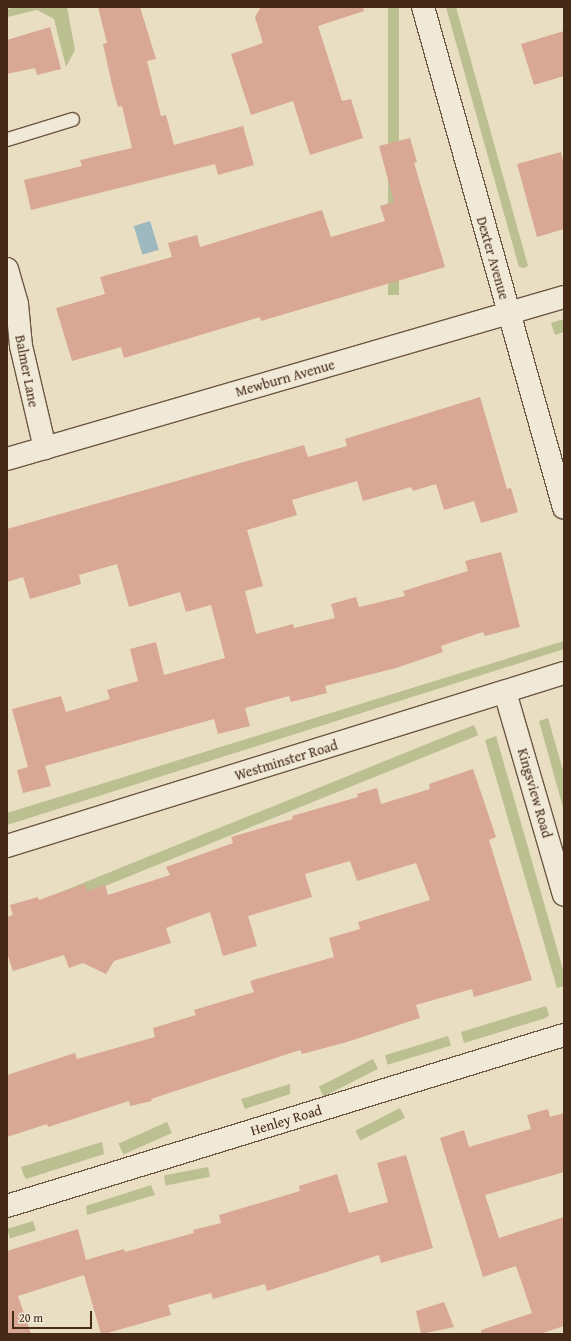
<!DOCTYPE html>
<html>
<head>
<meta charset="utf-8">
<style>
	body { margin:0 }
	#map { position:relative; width:571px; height:1341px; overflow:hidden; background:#e9ddc2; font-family:"Gentium Book Plus",serif }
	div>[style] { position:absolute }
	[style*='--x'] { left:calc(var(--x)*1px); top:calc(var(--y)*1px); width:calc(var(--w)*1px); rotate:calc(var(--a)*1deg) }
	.green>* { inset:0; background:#bac090; transform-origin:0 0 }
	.water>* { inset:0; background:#9db8bf; transform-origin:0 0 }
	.building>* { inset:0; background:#d9a895 }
	.roads { filter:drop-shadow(1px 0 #6d5742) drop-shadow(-1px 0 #6d5742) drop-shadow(0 1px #6d5742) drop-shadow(0 -1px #6d5742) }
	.lane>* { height:13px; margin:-6.5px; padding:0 6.5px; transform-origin:6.5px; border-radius:6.5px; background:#f1e9d7 }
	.street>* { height:22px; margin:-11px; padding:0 11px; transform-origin:11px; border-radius:11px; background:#f1e9d7 }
	.secondary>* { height:22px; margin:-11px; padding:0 11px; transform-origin:11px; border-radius:11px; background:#f1e9d7 }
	span { translate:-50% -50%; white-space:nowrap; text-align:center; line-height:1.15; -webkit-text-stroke:3px #f1e9d7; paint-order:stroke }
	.street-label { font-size:14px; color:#442a17 }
	.frame { position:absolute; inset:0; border:8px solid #442a17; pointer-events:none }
	.scale { position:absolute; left:12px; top:1311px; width:80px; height:18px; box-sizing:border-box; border:2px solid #442a17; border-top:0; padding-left:5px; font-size:12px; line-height:14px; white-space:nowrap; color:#442a17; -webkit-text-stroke:3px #f1e9d7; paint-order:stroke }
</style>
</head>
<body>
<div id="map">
	<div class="green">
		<div style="clip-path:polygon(18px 7px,67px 7px,75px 50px,66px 67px,54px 19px,37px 10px,7px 17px,7px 9px)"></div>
		<div style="left:388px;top:7px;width:11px;height:288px"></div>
		<div style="clip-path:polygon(446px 7px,456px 7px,528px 266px,524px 268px,519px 267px)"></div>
		<div style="clip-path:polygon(564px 319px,564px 332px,555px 335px,551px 323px)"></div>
		<div style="clip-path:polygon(564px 641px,564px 649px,7px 825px,7px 813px)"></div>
		<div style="clip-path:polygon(548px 718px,564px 774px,564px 811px,539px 721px)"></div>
		<div style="left:474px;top:725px;width:11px;height:489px;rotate:68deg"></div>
		<div style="clip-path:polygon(496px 736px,564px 973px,564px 986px,557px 988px,485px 740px)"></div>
		<div style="clip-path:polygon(546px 1006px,549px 1015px,546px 1018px,464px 1043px,461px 1032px)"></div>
		<div style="left:448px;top:1036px;width:10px;height:66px;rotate:73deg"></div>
		<div style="left:373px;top:1059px;width:11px;height:61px;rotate:63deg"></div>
		<div style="clip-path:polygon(290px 1084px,290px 1094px,245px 1109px,241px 1099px)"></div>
		<div style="left:400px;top:1108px;width:11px;height:50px;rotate:63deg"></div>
		<div style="left:167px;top:1122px;width:12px;height:53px;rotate:66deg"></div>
		<div style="clip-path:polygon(102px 1142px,104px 1154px,26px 1179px,24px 1176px,21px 1167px)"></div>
		<div style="left:208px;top:1167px;width:10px;height:45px;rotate:79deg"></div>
		<div style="clip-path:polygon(151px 1185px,155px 1195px,87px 1215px,86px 1206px)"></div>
		<div style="left:33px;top:1221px;width:10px;height:27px;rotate:73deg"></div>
	</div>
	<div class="water">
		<div style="left:150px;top:221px;width:30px;height:17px;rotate:73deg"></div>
	</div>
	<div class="building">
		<div style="clip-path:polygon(98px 7px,140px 7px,156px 59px,147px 61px,161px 116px,166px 115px,174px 145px,243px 126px,254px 165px,218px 175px,215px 164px,31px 210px,24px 180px,82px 166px,80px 160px,132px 148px,122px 106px,118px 107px,112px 85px,103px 44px,107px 43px)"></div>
		<div style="clip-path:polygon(261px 7px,363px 7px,364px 11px,318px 26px,342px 101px,351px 99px,363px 138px,310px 155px,293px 101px,251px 115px,231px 54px,263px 43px,255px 17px)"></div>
		<div style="clip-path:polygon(50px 27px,61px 69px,37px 75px,35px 68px,7px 74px,7px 40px)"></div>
		<div style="clip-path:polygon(564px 31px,564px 76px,534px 85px,521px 44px)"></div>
		<div style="clip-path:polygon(410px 138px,417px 162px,414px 163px,445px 267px,261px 321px,260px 317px,124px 358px,121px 347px,72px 361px,56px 308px,105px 294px,100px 277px,172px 257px,168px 243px,197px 235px,200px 247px,322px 210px,331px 237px,385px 221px,380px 206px,394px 202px,379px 146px)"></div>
		<div style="clip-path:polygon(561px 152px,564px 165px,564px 229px,537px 237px,517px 164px)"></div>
		<div style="clip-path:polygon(480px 397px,507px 489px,511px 488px,518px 512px,481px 523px,474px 501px,444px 510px,436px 484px,413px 491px,411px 487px,363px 501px,357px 481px,292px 500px,297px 515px,247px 530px,263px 586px,245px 591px,256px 634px,293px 624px,294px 628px,335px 618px,331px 604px,356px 597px,359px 607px,405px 596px,403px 591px,468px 571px,465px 561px,501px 552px,520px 627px,485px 636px,483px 632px,441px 646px,443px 652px,396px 668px,325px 686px,327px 693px,291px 702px,289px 696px,245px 708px,250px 726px,218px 734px,214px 719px,45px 766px,51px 786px,23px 793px,17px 770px,28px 767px,12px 709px,61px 696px,66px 712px,110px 699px,107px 690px,138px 681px,130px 649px,156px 642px,164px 675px,225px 658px,211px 605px,186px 612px,180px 592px,129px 607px,117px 564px,79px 575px,81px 584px,30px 599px,23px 577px,7px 582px,7px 529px,304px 445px,308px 457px,347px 446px,345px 439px)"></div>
		<div style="clip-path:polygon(473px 769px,496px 837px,489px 840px,532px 980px,474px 997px,472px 989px,416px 1005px,420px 1018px,347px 1042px,302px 1054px,300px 1050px,151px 1099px,152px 1101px,130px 1106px,129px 1101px,48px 1127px,47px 1124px,7px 1137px,7px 1075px,75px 1053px,77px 1059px,155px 1037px,153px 1028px,196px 1015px,194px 1010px,254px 992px,250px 981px,334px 957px,329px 938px,360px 929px,358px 922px,430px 900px,416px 863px,357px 881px,350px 861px,305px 874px,312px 897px,248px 916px,257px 946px,223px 956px,210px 912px,166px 928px,171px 943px,114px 961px,106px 974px,83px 963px,69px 968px,64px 955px,13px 971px,7px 953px,7px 917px,13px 915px,10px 905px,38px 897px,39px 900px,84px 884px,87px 891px,105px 885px,108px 895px,170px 875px,166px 867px,233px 843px,231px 837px,293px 819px,292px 816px,358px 797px,357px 794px,377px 788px,381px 804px,430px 789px,429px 784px)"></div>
		<div style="clip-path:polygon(548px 1109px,550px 1117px,564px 1113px,564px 1172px,485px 1195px,499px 1238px,564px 1217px,564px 1326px,540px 1334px,481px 1334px,481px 1330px,532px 1313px,516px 1266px,483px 1277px,440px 1138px,464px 1130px,469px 1147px,531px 1129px,527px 1115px)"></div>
		<div style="clip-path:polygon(406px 1155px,433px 1248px,381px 1263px,379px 1255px,267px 1291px,265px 1284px,213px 1299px,211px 1293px,168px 1305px,171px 1315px,104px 1334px,101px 1334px,84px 1275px,18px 1296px,31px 1334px,7px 1334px,7px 1251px,78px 1229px,86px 1260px,124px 1249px,125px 1252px,194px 1233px,193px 1230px,221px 1223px,219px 1215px,300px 1191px,299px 1186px,337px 1174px,349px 1213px,388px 1202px,377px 1163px)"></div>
		<div style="clip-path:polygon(444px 1302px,454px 1327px,421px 1334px,416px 1311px)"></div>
	</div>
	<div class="roads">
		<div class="lane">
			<div style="--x:7;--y:139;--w:68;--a:-17.1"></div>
		</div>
		<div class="street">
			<div style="--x:423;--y:7;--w:520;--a:74.28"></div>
			<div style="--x:7;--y:269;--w:36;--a:74"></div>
			<div style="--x:17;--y:304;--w:42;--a:84.6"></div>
			<div style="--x:21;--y:346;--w:105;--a:76.8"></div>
			<div style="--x:7;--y:459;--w:580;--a:-16.22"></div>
			<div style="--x:505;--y:692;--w:211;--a:73.8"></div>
			<div style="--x:7;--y:846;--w:583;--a:-17.25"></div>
		</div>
		<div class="secondary">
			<div style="--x:7;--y:1206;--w:583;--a:-17.07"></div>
		</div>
	</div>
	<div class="street-label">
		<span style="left:493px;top:258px;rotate:74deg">Dexter Avenue</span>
		<span style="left:27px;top:371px;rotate:79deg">Balmer Lane</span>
		<span style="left:285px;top:378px;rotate:-16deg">Mewburn Avenue</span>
		<span style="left:286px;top:760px;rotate:-17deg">Westminster Road</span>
		<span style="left:535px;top:793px;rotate:74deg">Kingsview Road</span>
		<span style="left:286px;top:1120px;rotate:-17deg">Henley Road</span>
	</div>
	<div class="frame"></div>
	<div class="scale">20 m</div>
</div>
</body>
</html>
